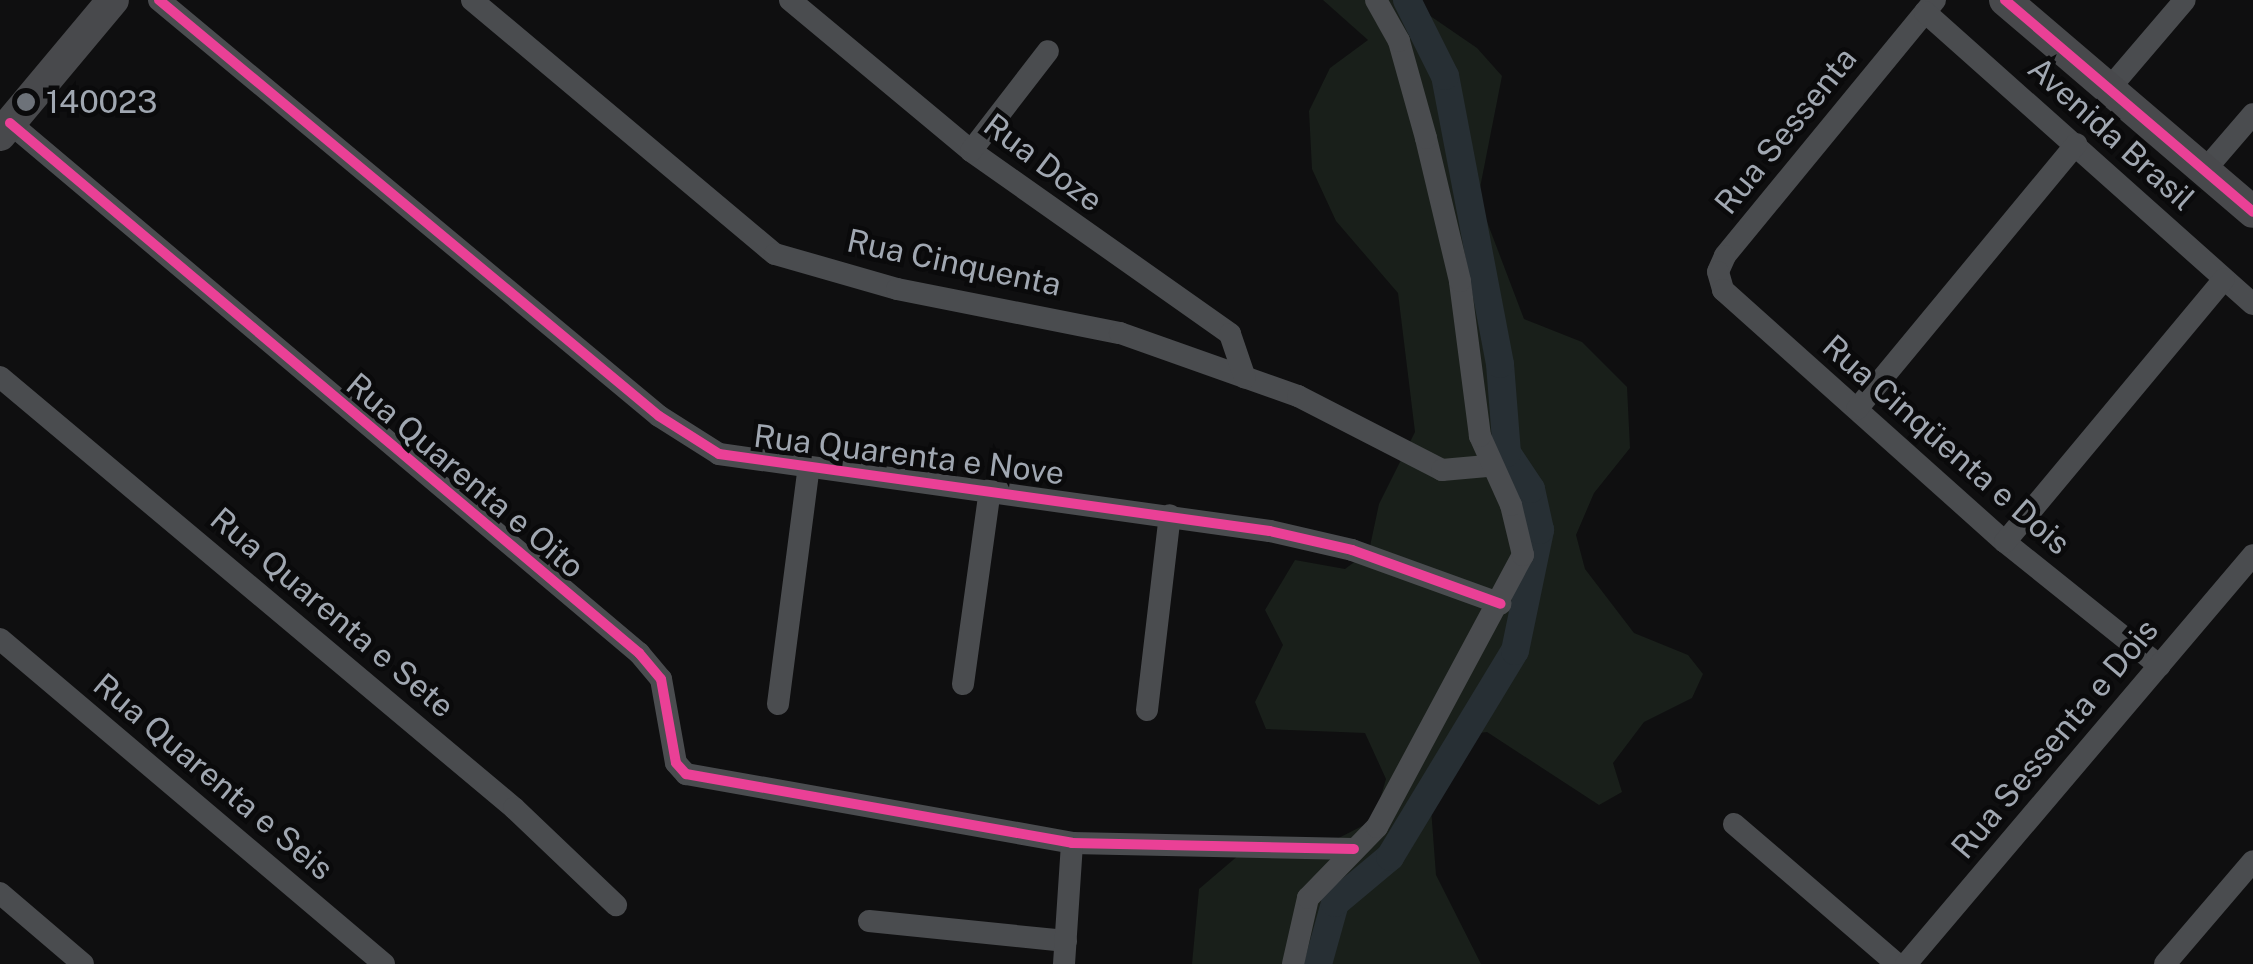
<!DOCTYPE html>
<html>
<head>
<meta charset="utf-8">
<style>
	body { margin:0 }
	#map { position:relative; width:2253px; height:964px; overflow:hidden; background:#0f0f10; font-family:"Public Sans",sans-serif }
	div>[style] { position:absolute }
	[style*='--x'] { left:calc(var(--x)*1px); top:calc(var(--y)*1px); width:calc(var(--w)*1px); rotate:calc(var(--a)*1deg) }
	.green>* { inset:0; background:#191f1a }
	.canal>* { height:28px; margin:-14px; padding:0 14px; transform-origin:14px; border-radius:14px; background:#272f34 }
	.street>* { height:22px; margin:-11px; padding:0 11px; transform-origin:11px; border-radius:11px; background:#4a4c4f }
	.secondary>* { height:32px; margin:-16px; padding:0 16px; transform-origin:16px; border-radius:16px; background:#48494c }
	.cycleway>* { height:10px; margin:-5px; padding:0 5px; transform-origin:5px; border-radius:5px; background:#ea4096 }
	.dots>* { width:28px; height:28px; translate:-50% -50%; box-sizing:border-box; border:5px solid #0a0a0b; border-radius:50% }
	span { translate:-50% -50%; white-space:nowrap; text-align:center; line-height:1.15; -webkit-text-stroke:9px #0a0a0b; paint-order:stroke }
	.poi-label { font-size:32px; color:#a0a7b1 }
	.left { translate:0 -50%; text-align:left }
	.street-label { font-size:32px; color:#a0a7b1 }
</style>
</head>
<body>
<div id="map">
	<div class="green">
		<div style="clip-path:polygon(1323px 0,1407px 0,1477px 48px,1502px 76px,1478px 198px,1524px 319px,1582px 342px,1627px 387px,1630px 448px,1594px 493px,1576px 535px,1585px 569px,1634px 633px,1688px 655px,1703px 674px,1692px 698px,1644px 722px,1613px 763px,1622px 792px,1599px 805px,1487px 732px,1450px 737px,1428px 768px,1436px 875px,1481px 964px,1192px 964px,1199px 889px,1240px 854px,1315px 850px,1374px 820px,1386px 779px,1365px 733px,1266px 729px,1255px 702px,1283px 645px,1265px 610px,1295px 560px,1345px 569px,1369px 551px,1379px 504px,1415px 432px,1398px 293px,1336px 221px,1312px 169px,1309px 111px,1330px 68px,1368px 40px)"></div>
	</div>
	<div class="canal">
		<div style="--x:1318;--y:964;--w:63;--a:-74.4"></div>
		<div style="--x:1335;--y:903;--w:72;--a:-39.9"></div>
		<div style="--x:1390;--y:857;--w:241;--a:-58.8"></div>
		<div style="--x:1515;--y:651;--w:124;--a:-78.3"></div>
		<div style="--x:1540;--y:530;--w:42;--a:-102.4"></div>
		<div style="--x:1531;--y:489;--w:43;--a:-123.7"></div>
		<div style="--x:1507;--y:453;--w:89;--a:-94.5"></div>
		<div style="--x:1500;--y:364;--w:293;--a:-100.8"></div>
		<div style="--x:1445;--y:76;--w:85;--a:-116.6"></div>
	</div>
	<div class="street">
		<div style="--x:159;--y:0;--w:650;--a:39.76"></div>
		<div style="--x:659;--y:416;--w:71;--a:32.3"></div>
		<div style="--x:719;--y:454;--w:556;--a:7.96"></div>
		<div style="--x:1270;--y:531;--w:84;--a:13"></div>
		<div style="--x:1352;--y:550;--w:158;--a:19.9"></div>
		<div style="--x:472;--y:0;--w:395;--a:40"></div>
		<div style="--x:775;--y:254;--w:127;--a:16"></div>
		<div style="--x:897;--y:289;--w:227;--a:11.2"></div>
		<div style="--x:1120;--y:333;--w:189;--a:19.5"></div>
		<div style="--x:1298;--y:396;--w:162;--a:27.2"></div>
		<div style="--x:1442;--y:470;--w:45;--a:-5.1"></div>
		<div style="--x:790;--y:0;--w:236;--a:39.8"></div>
		<div style="--x:971;--y:151;--w:317;--a:35.2"></div>
		<div style="--x:1230;--y:334;--w:46;--a:71.2"></div>
		<div style="--x:1935;--y:0;--w:331;--a:129.4"></div>
		<div style="--x:1725;--y:256;--w:17;--a:114"></div>
		<div style="--x:1718;--y:272;--w:19;--a:74"></div>
		<div style="--x:1723;--y:290;--w:378;--a:41.8"></div>
		<div style="--x:2005;--y:542;--w:198;--a:38.7"></div>
		<div style="--x:1925;--y:12;--w:439;--a:41.7"></div>
		<div style="--x:2108;--y:90;--w:118;--a:-49.5"></div>
		<div style="--x:10;--y:123;--w:823;--a:40.12"></div>
		<div style="--x:639;--y:653;--w:34;--a:50"></div>
		<div style="--x:661;--y:679;--w:85;--a:79.9"></div>
		<div style="--x:676;--y:763;--w:15;--a:48"></div>
		<div style="--x:686;--y:774;--w:392;--a:10.1"></div>
		<div style="--x:1072;--y:843;--w:282;--a:1.2"></div>
		<div style="--x:971;--y:151;--w:126;--a:-52.4"></div>
		<div style="--x:2204;--y:171;--w:75;--a:-49.3"></div>
		<div style="--x:0;--y:377;--w:671;--a:39.98"></div>
		<div style="--x:514;--y:808;--w:141;--a:43.6"></div>
		<div style="--x:1857;--y:409;--w:344;--a:-50.4"></div>
		<div style="--x:2005;--y:542;--w:342;--a:-50.2"></div>
		<div style="--x:0;--y:639;--w:503;--a:40.24"></div>
		<div style="--x:963;--y:684;--w:196;--a:-82.1"></div>
		<div style="--x:778;--y:704;--w:234;--a:-82.6"></div>
		<div style="--x:1147;--y:710;--w:196;--a:-83.3"></div>
		<div style="--x:1734;--y:824;--w:215;--a:40.7"></div>
		<div style="--x:0;--y:893;--w:109;--a:40.5"></div>
		<div style="--x:869;--y:921;--w:198;--a:5.8"></div>
		<div style="--x:1064;--y:964;--w:121;--a:-86.2"></div>
		<div style="--x:1293;--y:964;--w:68;--a:-77.2"></div>
		<div style="--x:1308;--y:898;--w:99;--a:-45.8"></div>
		<div style="--x:1377;--y:827;--w:309;--a:-61.8"></div>
		<div style="--x:1523;--y:555;--w:51;--a:-103.5"></div>
		<div style="--x:1511;--y:505;--w:76;--a:-114.2"></div>
		<div style="--x:1480;--y:436;--w:156;--a:-97.4"></div>
		<div style="--x:1460;--y:281;--w:147;--a:-103.4"></div>
		<div style="--x:1426;--y:138;--w:101;--a:-105.6"></div>
		<div style="--x:1399;--y:41;--w:47;--a:-119.3"></div>
		<div style="--x:1906;--y:964;--w:536;--a:-49.69"></div>
		<div style="--x:2165;--y:964;--w:135;--a:-49.5"></div>
	</div>
	<div class="secondary">
		<div style="--x:2005;--y:0;--w:326;--a:40.5"></div>
		<div style="--x:0;--y:135;--w:176;--a:-50.1"></div>
	</div>
	<div class="cycleway">
		<div style="--x:159;--y:0;--w:650;--a:39.76"></div>
		<div style="--x:659;--y:416;--w:71;--a:32.3"></div>
		<div style="--x:719;--y:454;--w:556;--a:7.96"></div>
		<div style="--x:1270;--y:531;--w:84;--a:13"></div>
		<div style="--x:1352;--y:550;--w:158;--a:19.9"></div>
		<div style="--x:2005;--y:0;--w:326;--a:40.5"></div>
		<div style="--x:10;--y:123;--w:823;--a:40.12"></div>
		<div style="--x:639;--y:653;--w:34;--a:50"></div>
		<div style="--x:661;--y:679;--w:85;--a:79.9"></div>
		<div style="--x:676;--y:763;--w:15;--a:48"></div>
		<div style="--x:686;--y:774;--w:392;--a:10.1"></div>
		<div style="--x:1072;--y:843;--w:282;--a:1.2"></div>
	</div>
	<div class="dots">
		<div style="left:26px;top:102px;background:#6d7279"></div>
	</div>
	<div class="poi-label">
		<span class="left" style="left:46px;top:102px">140023</span>
	</div>
	<div class="street-label">
		<span style="left:1786px;top:131px;rotate:-51deg">Rua Sessenta</span>
		<span style="left:2111px;top:134px;rotate:42deg">Avenida Brasil</span>
		<span style="left:1043px;top:163px;rotate:37deg">Rua Doze</span>
		<span style="left:954px;top:263px;rotate:12deg">Rua Cinquenta</span>
		<span style="left:1946px;top:445px;rotate:41deg">Rua Cinqüenta e Dois</span>
		<span style="left:909px;top:455px;rotate:7deg">Rua Quarenta e Nove</span>
		<span style="left:465px;top:476px;rotate:40deg">Rua Quarenta e Oito</span>
		<span style="left:332px;top:613px;rotate:40deg">Rua Quarenta e Sete</span>
		<span style="left:2055px;top:739px;rotate:-50deg">Rua Sessenta e Dois</span>
		<span style="left:213px;top:777px;rotate:40deg">Rua Quarenta e Seis</span>
	</div>
</div>
</body>
</html>
